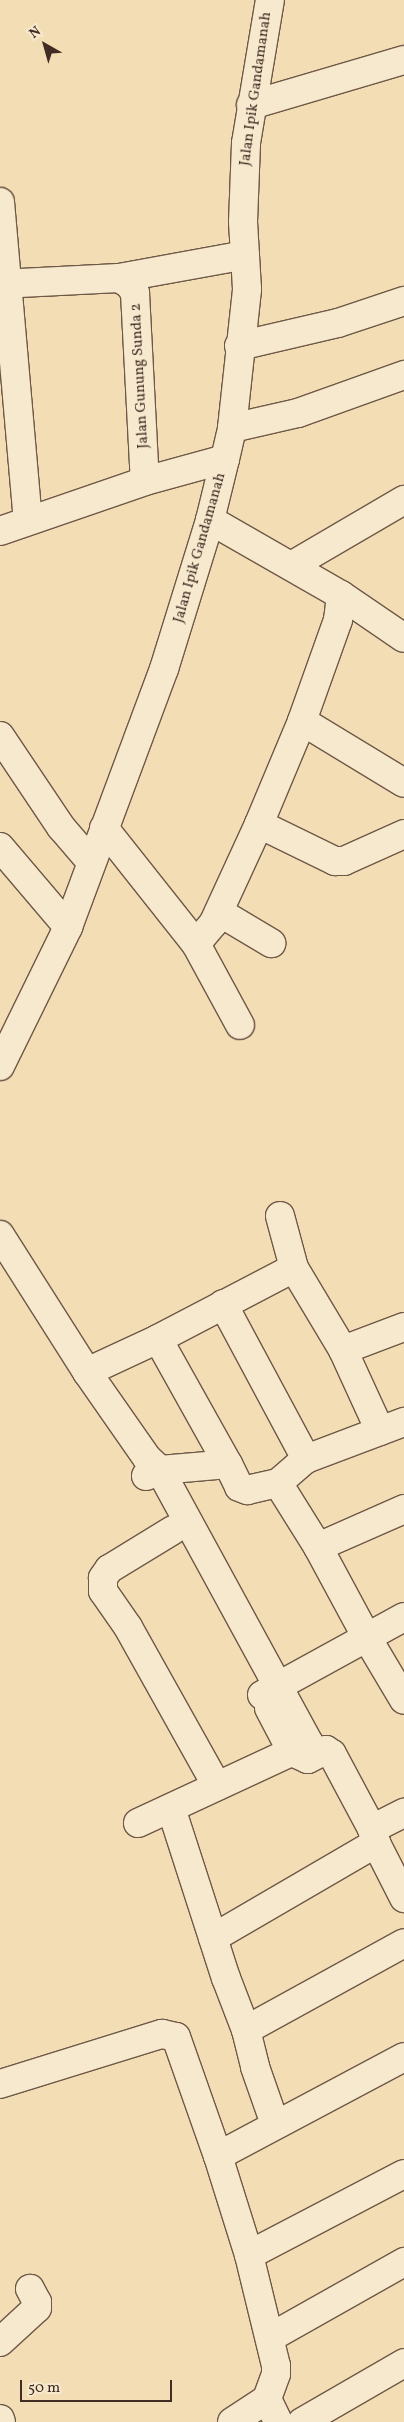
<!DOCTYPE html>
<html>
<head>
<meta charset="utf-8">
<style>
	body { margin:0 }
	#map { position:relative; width:404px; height:2422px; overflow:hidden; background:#f3ddb4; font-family:Vollkorn,serif }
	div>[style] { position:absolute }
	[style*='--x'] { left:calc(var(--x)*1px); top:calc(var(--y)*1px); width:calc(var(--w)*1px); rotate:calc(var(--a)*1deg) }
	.roads { filter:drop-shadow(1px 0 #6e5847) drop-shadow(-1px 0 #6e5847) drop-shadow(0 1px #6e5847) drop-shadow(0 -1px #6e5847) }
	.minor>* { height:28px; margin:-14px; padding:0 14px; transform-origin:14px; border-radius:14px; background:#f7e9ce }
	span { translate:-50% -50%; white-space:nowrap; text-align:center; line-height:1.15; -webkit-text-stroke:5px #f7e9ce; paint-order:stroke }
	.street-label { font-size:15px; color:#412c23 }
	.north { position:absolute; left:20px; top:20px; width:50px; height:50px; -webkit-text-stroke:4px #f7e9ce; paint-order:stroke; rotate:322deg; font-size:14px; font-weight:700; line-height:20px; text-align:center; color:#412c23 }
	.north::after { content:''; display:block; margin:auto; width:18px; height:22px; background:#412c23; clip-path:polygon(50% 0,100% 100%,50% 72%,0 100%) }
	.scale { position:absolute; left:20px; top:2380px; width:152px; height:22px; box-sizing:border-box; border:2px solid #412c23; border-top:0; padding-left:6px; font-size:15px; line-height:18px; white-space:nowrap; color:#412c23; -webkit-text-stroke:4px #f7e9ce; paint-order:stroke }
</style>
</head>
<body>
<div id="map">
	<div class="roads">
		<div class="minor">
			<div style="--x:251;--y:105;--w:159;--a:-16.4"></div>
			<div style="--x:0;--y:202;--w:319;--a:85"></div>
			<div style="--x:119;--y:278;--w:12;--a:31"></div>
			<div style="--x:129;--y:284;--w:11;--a:56"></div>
			<div style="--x:135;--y:293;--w:188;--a:87"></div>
			<div style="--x:0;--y:284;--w:119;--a:-2.9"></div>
			<div style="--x:119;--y:278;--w:128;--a:-10.3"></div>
			<div style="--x:239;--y:346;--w:102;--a:-13.1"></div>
			<div style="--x:338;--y:323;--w:70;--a:-18.4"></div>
			<div style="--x:232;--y:428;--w:68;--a:-12.8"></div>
			<div style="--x:298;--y:413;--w:113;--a:-19.7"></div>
			<div style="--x:210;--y:520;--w:151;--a:29.8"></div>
			<div style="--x:341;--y:595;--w:76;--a:34.3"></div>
			<div style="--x:0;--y:531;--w:153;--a:-19"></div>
			<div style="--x:145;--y:481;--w:83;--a:-15.4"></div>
			<div style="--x:291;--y:566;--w:131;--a:-30.3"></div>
			<div style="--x:302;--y:721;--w:119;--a:31.3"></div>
			<div style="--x:0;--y:736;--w:110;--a:56.2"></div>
			<div style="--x:61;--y:827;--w:46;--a:49.4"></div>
			<div style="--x:259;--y:824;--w:85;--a:26"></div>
			<div style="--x:335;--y:861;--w:9;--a:0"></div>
			<div style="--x:344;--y:861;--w:66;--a:-24.2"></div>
			<div style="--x:104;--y:828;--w:148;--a:51.6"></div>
			<div style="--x:196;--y:944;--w:26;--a:-50"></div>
			<div style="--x:213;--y:924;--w:110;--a:-65.3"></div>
			<div style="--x:259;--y:824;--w:112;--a:-67.3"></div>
			<div style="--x:302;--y:721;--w:107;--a:-70.4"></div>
			<div style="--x:338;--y:620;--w:25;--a:-83"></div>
			<div style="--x:0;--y:847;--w:105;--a:49.6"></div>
			<div style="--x:219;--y:912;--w:61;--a:30.8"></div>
			<div style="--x:196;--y:944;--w:92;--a:61.5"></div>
			<div style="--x:0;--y:1066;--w:155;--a:-63.9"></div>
			<div style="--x:68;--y:927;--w:275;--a:-69.6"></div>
			<div style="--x:164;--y:669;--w:156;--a:-72.8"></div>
			<div style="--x:210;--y:520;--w:63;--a:-76.2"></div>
			<div style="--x:225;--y:459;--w:32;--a:-77"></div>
			<div style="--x:232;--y:428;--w:140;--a:-83.8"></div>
			<div style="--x:247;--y:289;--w:67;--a:-93.4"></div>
			<div style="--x:243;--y:222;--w:79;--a:-87.8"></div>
			<div style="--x:246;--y:143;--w:145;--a:-80.5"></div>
			<div style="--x:280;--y:1216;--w:54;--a:74.9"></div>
			<div style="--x:294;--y:1268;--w:96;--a:59.1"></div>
			<div style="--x:343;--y:1350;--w:89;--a:65.4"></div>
			<div style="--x:0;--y:1235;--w:162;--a:57.6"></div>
			<div style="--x:87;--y:1372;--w:105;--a:55.1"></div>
			<div style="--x:147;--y:1458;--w:18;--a:43"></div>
			<div style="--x:160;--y:1470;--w:311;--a:61.4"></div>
			<div style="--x:309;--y:1743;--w:16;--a:94"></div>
			<div style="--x:223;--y:1304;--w:176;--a:61.8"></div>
			<div style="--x:158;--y:1339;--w:143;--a:60.8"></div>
			<div style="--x:228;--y:1464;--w:25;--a:64"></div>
			<div style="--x:239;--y:1487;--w:9;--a:21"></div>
			<div style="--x:247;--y:1490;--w:32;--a:-13"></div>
			<div style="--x:278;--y:1483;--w:37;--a:-41"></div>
			<div style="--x:306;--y:1459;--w:105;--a:-20.7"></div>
			<div style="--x:343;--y:1350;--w:65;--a:-20.7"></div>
			<div style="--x:87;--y:1372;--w:78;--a:-24.9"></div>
			<div style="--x:158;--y:1339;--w:153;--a:-27.6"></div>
			<div style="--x:146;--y:1476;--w:15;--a:-23"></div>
			<div style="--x:160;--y:1470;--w:68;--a:-5"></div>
			<div style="--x:278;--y:1483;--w:75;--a:58"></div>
			<div style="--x:318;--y:1547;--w:101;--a:61.7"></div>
			<div style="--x:366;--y:1636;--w:74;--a:59.3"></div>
			<div style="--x:173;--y:1530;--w:75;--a:148.6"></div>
			<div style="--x:109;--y:1569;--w:11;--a:124"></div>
			<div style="--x:103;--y:1578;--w:13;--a:90"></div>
			<div style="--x:103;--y:1591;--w:44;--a:55.2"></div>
			<div style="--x:128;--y:1627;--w:182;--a:60.8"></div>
			<div style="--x:318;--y:1547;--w:94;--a:-23.8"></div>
			<div style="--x:262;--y:1695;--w:162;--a:-28.8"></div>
			<div style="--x:269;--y:1708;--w:50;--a:62.4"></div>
			<div style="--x:292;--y:1752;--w:17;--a:24"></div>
			<div style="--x:308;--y:1759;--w:20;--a:-27"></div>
			<div style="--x:326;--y:1750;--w:7;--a:34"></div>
			<div style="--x:332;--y:1754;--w:85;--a:61.9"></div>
			<div style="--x:372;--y:1829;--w:15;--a:74"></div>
			<div style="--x:376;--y:1843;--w:62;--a:63"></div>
			<div style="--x:171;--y:1808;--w:179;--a:72.1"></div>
			<div style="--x:226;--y:1978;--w:56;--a:69"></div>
			<div style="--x:246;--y:2030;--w:38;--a:76"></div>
			<div style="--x:255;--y:2067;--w:60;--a:70.7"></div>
			<div style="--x:138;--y:1823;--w:187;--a:-24.9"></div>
			<div style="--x:372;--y:1829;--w:36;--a:-27"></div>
			<div style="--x:213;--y:1938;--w:189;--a:-30.2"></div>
			<div style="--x:246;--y:2030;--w:180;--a:-28.8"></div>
			<div style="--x:0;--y:2084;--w:170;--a:-17.2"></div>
			<div style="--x:162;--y:2034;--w:14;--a:12"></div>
			<div style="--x:176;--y:2037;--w:126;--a:70.6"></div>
			<div style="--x:218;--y:2156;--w:104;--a:72.6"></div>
			<div style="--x:249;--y:2255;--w:114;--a:76.3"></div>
			<div style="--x:276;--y:2366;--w:8;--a:90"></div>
			<div style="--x:276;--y:2374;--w:27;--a:110"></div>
			<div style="--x:267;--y:2399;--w:25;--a:64"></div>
			<div style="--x:218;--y:2156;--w:211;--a:-28"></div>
			<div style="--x:249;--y:2255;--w:175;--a:-27.6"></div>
			<div style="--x:271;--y:2337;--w:153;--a:-29.4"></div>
			<div style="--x:0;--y:2342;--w:50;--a:-42.6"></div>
			<div style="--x:37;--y:2308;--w:6;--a:-90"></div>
			<div style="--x:37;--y:2302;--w:15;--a:-118"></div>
			<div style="--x:0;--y:2419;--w:3;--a:72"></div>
			<div style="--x:232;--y:2422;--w:42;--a:-33.3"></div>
			<div style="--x:302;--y:2422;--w:118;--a:-30"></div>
		</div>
	</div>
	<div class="street-label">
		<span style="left:256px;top:89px;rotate:-82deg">Jalan Ipik Gandamanah</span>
		<span style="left:140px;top:376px;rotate:-93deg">Jalan Gunung Sunda 2</span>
		<span style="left:200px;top:548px;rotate:-74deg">Jalan Ipik Gandamanah</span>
	</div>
	<div class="north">N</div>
	<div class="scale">50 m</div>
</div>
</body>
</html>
